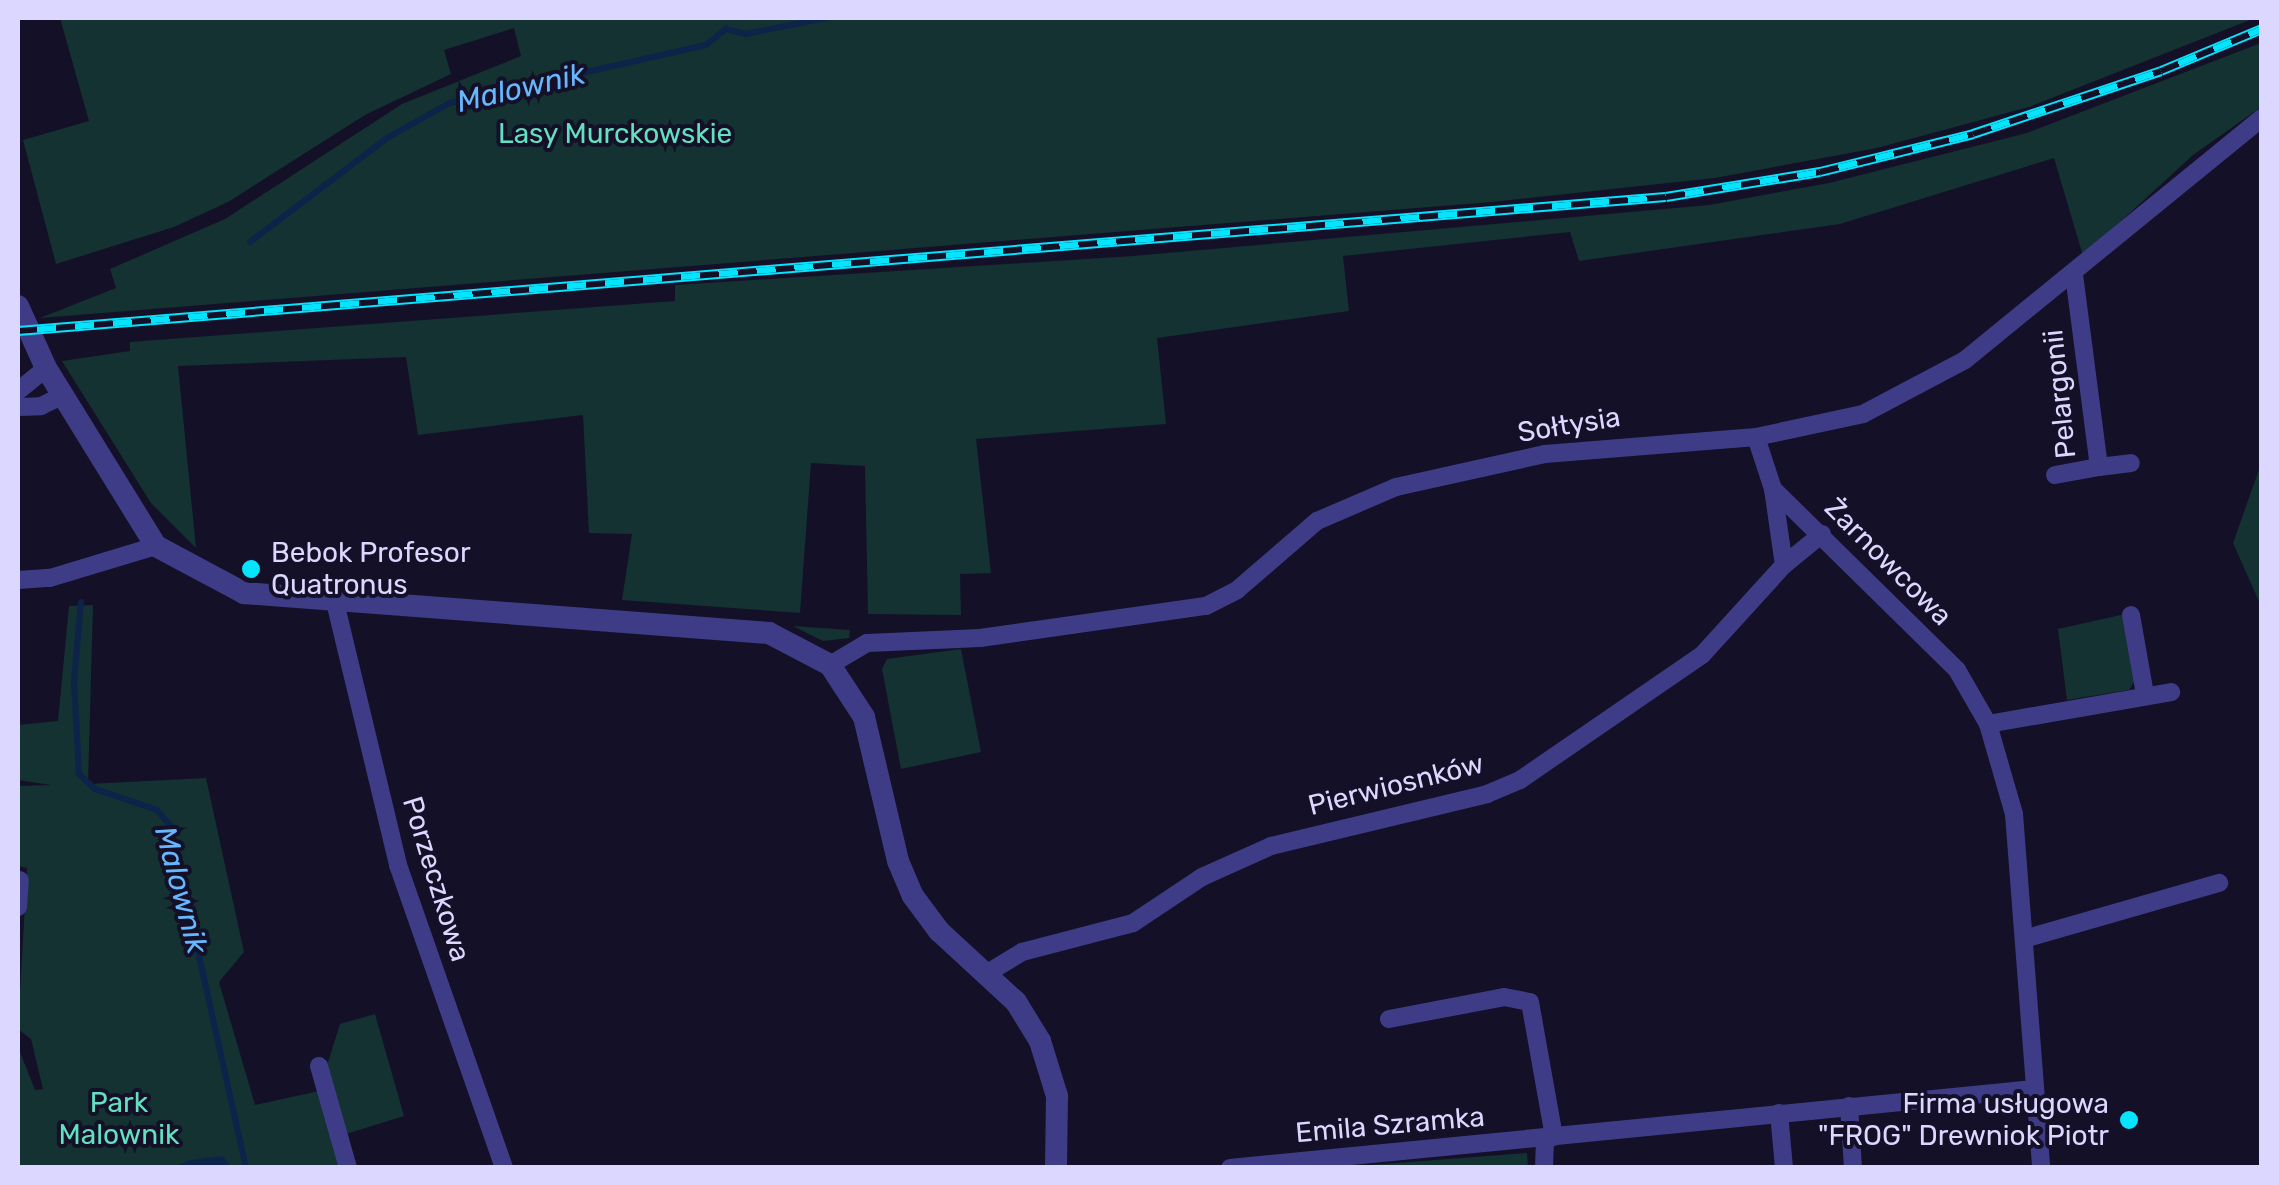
<!DOCTYPE html>
<html>
<head>
<meta charset="utf-8">
<style>
	body { margin:0 }
	#map { position:relative; width:2279px; height:1185px; overflow:hidden; background:#141028; font-family:Rubik,sans-serif }
	div>[style] { position:absolute }
	[style*='--x'] { left:calc(var(--x)*1px); top:calc(var(--y)*1px); width:calc(var(--w)*1px); rotate:calc(var(--a)*1deg) }
	.green>* { inset:0; background:#133231 }
	.water>* { inset:0; background:#0d234a }
	.stream>* { height:6px; margin:-3px; padding:0 3px; transform-origin:3px; border-radius:3px; background:#0d234a }
	.minor>* { height:18px; margin:-9px; padding:0 9px; transform-origin:9px; border-radius:9px; background:#3f3c87 }
	.tertiary>* { height:22px; margin:-11px; padding:0 11px; transform-origin:11px; border-radius:11px; background:#3f3c87 }
	.rail>* { height:10px; margin-top:-5px; transform-origin:0; background:repeating-linear-gradient(90deg,#141028 0 19px,#05e3fd 0 38px); box-sizing:border-box; border-block:2px solid #05e3fd }
	.dots>* { width:28px; height:28px; translate:-50% -50%; box-sizing:border-box; border:5px solid #141028; border-radius:50% }
	span { translate:-50% -50%; white-space:nowrap; text-align:center; line-height:1.15; -webkit-text-stroke:8px #141028; paint-order:stroke }
	.park-label { font-size:28px; color:#63e0c1 }
	.street-label { font-size:28px; color:#dcd7ff }
	.poi-label { font-size:28px; color:#dcd7ff }
	.left { translate:0 -50%; text-align:left }
	.right { translate:-100% -50%; text-align:right }
	.water-label { font-size:30px; color:#66b7fe; font-style:italic }
	.frame { position:absolute; inset:0; border:20px solid #dcd7ff; pointer-events:none }
</style>
</head>
<body>
<div id="map">
	<div class="green">
		<div style="clip-path:polygon(60px 18px,2255px 18px,2029px 107px,1877px 148px,1715px 178px,1492px 202px,40px 318px,116px 288px,110px 269px,225px 219px,402px 104px,521px 56px,514px 28px,444px 50px,451px 74px,365px 115px,228px 202px,174px 227px,56px 264px,23px 140px,89px 121px)"></div>
		<div style="clip-path:polygon(2261px 43px,2261px 107px,2193px 155px,2083px 256px,2054px 158px,1840px 224px,1579px 261px,1570px 232px,1343px 256px,1349px 311px,1157px 338px,1166px 424px,976px 439px,991px 573px,960px 574px,961px 615px,868px 614px,865px 466px,811px 463px,800px 613px,622px 600px,632px 534px,589px 533px,583px 415px,418px 435px,406px 357px,178px 366px,196px 548px,151px 503px,62px 361px,130px 351px,130px 342px,675px 301px,675px 285px,1133px 256px,1709px 205px,1829px 183px,2027px 133px)"></div>
		<div style="clip-path:polygon(2261px 464px,2262px 606px,2261px 606px,2233px 543px)"></div>
		<div style="clip-path:polygon(93px 605px,88px 784px,206px 778px,244px 952px,219px 982px,255px 1105px,319px 1091px,340px 1024px,375px 1014px,404px 1116px,333px 1138px,343px 1167px,18px 1167px,18px 1047px,35px 1090px,43px 1089px,31px 1039px,18px 1029px,27px 868px,18px 866px,18px 786px,51px 785px,18px 780px,18px 725px,58px 721px,69px 606px)"></div>
		<div style="clip-path:polygon(2125px 614px,2136px 679px,2129px 690px,2067px 700px,2058px 629px)"></div>
		<div style="clip-path:polygon(793px 626px,850px 630px,849px 638px,823px 641px)"></div>
		<div style="clip-path:polygon(961px 649px,981px 752px,901px 769px,882px 669px,887px 659px)"></div>
		<div style="clip-path:polygon(1527px 1153px,1528px 1167px,1344px 1167px)"></div>
	</div>
	<div class="water">
		<div style="clip-path:polygon(223px 1156px,231px 1167px,174px 1167px,190px 1160px)"></div>
	</div>
	<div class="stream">
		<div style="--x:250;--y:242;--w:172;--a:-37.2"></div>
		<div style="--x:387;--y:138;--w:72;--a:-29.1"></div>
		<div style="--x:450;--y:103;--w:262;--a:-12.8"></div>
		<div style="--x:706;--y:45;--w:26;--a:-39"></div>
		<div style="--x:726;--y:29;--w:21;--a:14"></div>
		<div style="--x:746;--y:34;--w:81;--a:-11.4"></div>
		<div style="--x:81;--y:602;--w:80;--a:95"></div>
		<div style="--x:74;--y:682;--w:92;--a:86.9"></div>
		<div style="--x:79;--y:774;--w:22;--a:43"></div>
		<div style="--x:95;--y:789;--w:65;--a:18.7"></div>
		<div style="--x:157;--y:810;--w:20;--a:49"></div>
		<div style="--x:170;--y:825;--w:351;--a:77.5"></div>
	</div>
	<div class="minor">
		<div style="--x:18;--y:391;--w:36;--a:-39"></div>
		<div style="--x:18;--y:407;--w:23;--a:-2"></div>
		<div style="--x:41;--y:406;--w:25;--a:-26"></div>
		<div style="--x:1756;--y:437;--w:55;--a:71.9"></div>
		<div style="--x:1773;--y:489;--w:258;--a:44.5"></div>
		<div style="--x:1957;--y:670;--w:62;--a:60.1"></div>
		<div style="--x:1988;--y:724;--w:94;--a:73.9"></div>
		<div style="--x:2014;--y:814;--w:355;--a:85.6"></div>
		<div style="--x:2099;--y:467;--w:32;--a:-7"></div>
		<div style="--x:2055;--y:475;--w:45;--a:-10.3"></div>
		<div style="--x:2099;--y:467;--w:195;--a:-97.4"></div>
		<div style="--x:1773;--y:489;--w:77;--a:81.8"></div>
		<div style="--x:18;--y:580;--w:32;--a:-4"></div>
		<div style="--x:50;--y:578;--w:111;--a:-16.8"></div>
		<div style="--x:335;--y:602;--w:270;--a:76.5"></div>
		<div style="--x:398;--y:865;--w:321;--a:70.7"></div>
		<div style="--x:2131;--y:615;--w:80;--a:80"></div>
		<div style="--x:830;--y:665;--w:43;--a:-30.7"></div>
		<div style="--x:867;--y:643;--w:113;--a:-2.5"></div>
		<div style="--x:980;--y:638;--w:228;--a:-8.1"></div>
		<div style="--x:1206;--y:606;--w:35;--a:-27"></div>
		<div style="--x:1237;--y:590;--w:106;--a:-40.8"></div>
		<div style="--x:1317;--y:521;--w:86;--a:-23.3"></div>
		<div style="--x:1396;--y:487;--w:153;--a:-12.5"></div>
		<div style="--x:1545;--y:454;--w:212;--a:-4.6"></div>
		<div style="--x:1756;--y:437;--w:109;--a:-12.1"></div>
		<div style="--x:1863;--y:414;--w:115;--a:-27.9"></div>
		<div style="--x:1965;--y:360;--w:383;--a:-39.2"></div>
		<div style="--x:1988;--y:724;--w:186;--a:-9.9"></div>
		<div style="--x:18;--y:907;--w:27;--a:-86"></div>
		<div style="--x:2027;--y:938;--w:200;--a:-16"></div>
		<div style="--x:986;--y:974;--w:42;--a:-31.4"></div>
		<div style="--x:1022;--y:952;--w:115;--a:-14.6"></div>
		<div style="--x:1133;--y:923;--w:83;--a:-33.7"></div>
		<div style="--x:1202;--y:877;--w:76;--a:-24.2"></div>
		<div style="--x:1271;--y:846;--w:222;--a:-13.5"></div>
		<div style="--x:1487;--y:794;--w:36;--a:-23"></div>
		<div style="--x:1520;--y:780;--w:221;--a:-34.5"></div>
		<div style="--x:1702;--y:655;--w:122;--a:-47.7"></div>
		<div style="--x:1784;--y:565;--w:49;--a:-39.2"></div>
		<div style="--x:1389;--y:1019;--w:117;--a:-10.8"></div>
		<div style="--x:1504;--y:997;--w:26;--a:11"></div>
		<div style="--x:1530;--y:1002;--w:137;--a:79.9"></div>
		<div style="--x:319;--y:1066;--w:106;--a:74.1"></div>
		<div style="--x:1849;--y:1106;--w:62;--a:86.3"></div>
		<div style="--x:1779;--y:1113;--w:55;--a:84.8"></div>
		<div style="--x:1230;--y:1168;--w:808;--a:-5.61"></div>
		<div style="--x:1544;--y:1168;--w:30;--a:-88"></div>
	</div>
	<div class="tertiary">
		<div style="--x:18;--y:306;--w:68;--a:65.7"></div>
		<div style="--x:46;--y:368;--w:209;--a:58.3"></div>
		<div style="--x:156;--y:546;--w:100;--a:28.1"></div>
		<div style="--x:244;--y:593;--w:527;--a:4.36"></div>
		<div style="--x:769;--y:633;--w:69;--a:27.7"></div>
		<div style="--x:830;--y:665;--w:62;--a:56.8"></div>
		<div style="--x:864;--y:717;--w:148;--a:76.7"></div>
		<div style="--x:898;--y:861;--w:38;--a:67"></div>
		<div style="--x:913;--y:896;--w:44;--a:53.4"></div>
		<div style="--x:939;--y:931;--w:105;--a:42.7"></div>
		<div style="--x:1016;--y:1002;--w:46;--a:58.4"></div>
		<div style="--x:1040;--y:1041;--w:58;--a:72.8"></div>
		<div style="--x:1057;--y:1096;--w:72;--a:90.8"></div>
	</div>
	<div class="rail">
		<div style="--x:18;--y:331;--w:1653;--a:-4.65"></div>
		<div style="--x:1666;--y:197;--w:156;--a:-9.2"></div>
		<div style="--x:1820;--y:172;--w:158;--a:-13.9"></div>
		<div style="--x:1973;--y:134;--w:198;--a:-18.5"></div>
		<div style="--x:2161;--y:71;--w:109;--a:-22.6"></div>
	</div>
	<div class="dots">
		<div style="left:251px;top:569px;background:#05e3fd"></div>
		<div style="left:2129px;top:1120px;background:#05e3fd"></div>
	</div>
	<div class="park-label">
		<span style="left:615px;top:134px">Lasy Murckowskie</span>
		<span style="left:119px;top:1119px">Park<br>Malownik</span>
	</div>
	<div class="street-label">
		<span style="left:2060px;top:394px;rotate:-96deg">Pelargonii</span>
		<span style="left:1569px;top:425px;rotate:-9deg">Sołtysia</span>
		<span style="left:1888px;top:562px;rotate:45deg">Żarnowcowa</span>
		<span style="left:1396px;top:785px;rotate:-14deg">Pierwiosnków</span>
		<span style="left:436px;top:879px;rotate:73deg">Porzeczkowa</span>
		<span style="left:1390px;top:1125px;rotate:-5deg">Emila Szramka</span>
	</div>
	<div class="poi-label">
		<span class="left" style="left:271px;top:569px">Bebok Profesor<br>Quatronus</span>
		<span class="right" style="left:2109px;top:1120px">Firma usługowa<br>"FROG" Drewniok Piotr</span>
	</div>
	<div class="water-label">
		<span style="left:521px;top:88px;rotate:-13deg">Malownik</span>
		<span style="left:181px;top:890px;rotate:75deg">Malownik</span>
	</div>
	<div class="frame"></div>
</div>
</body>
</html>
